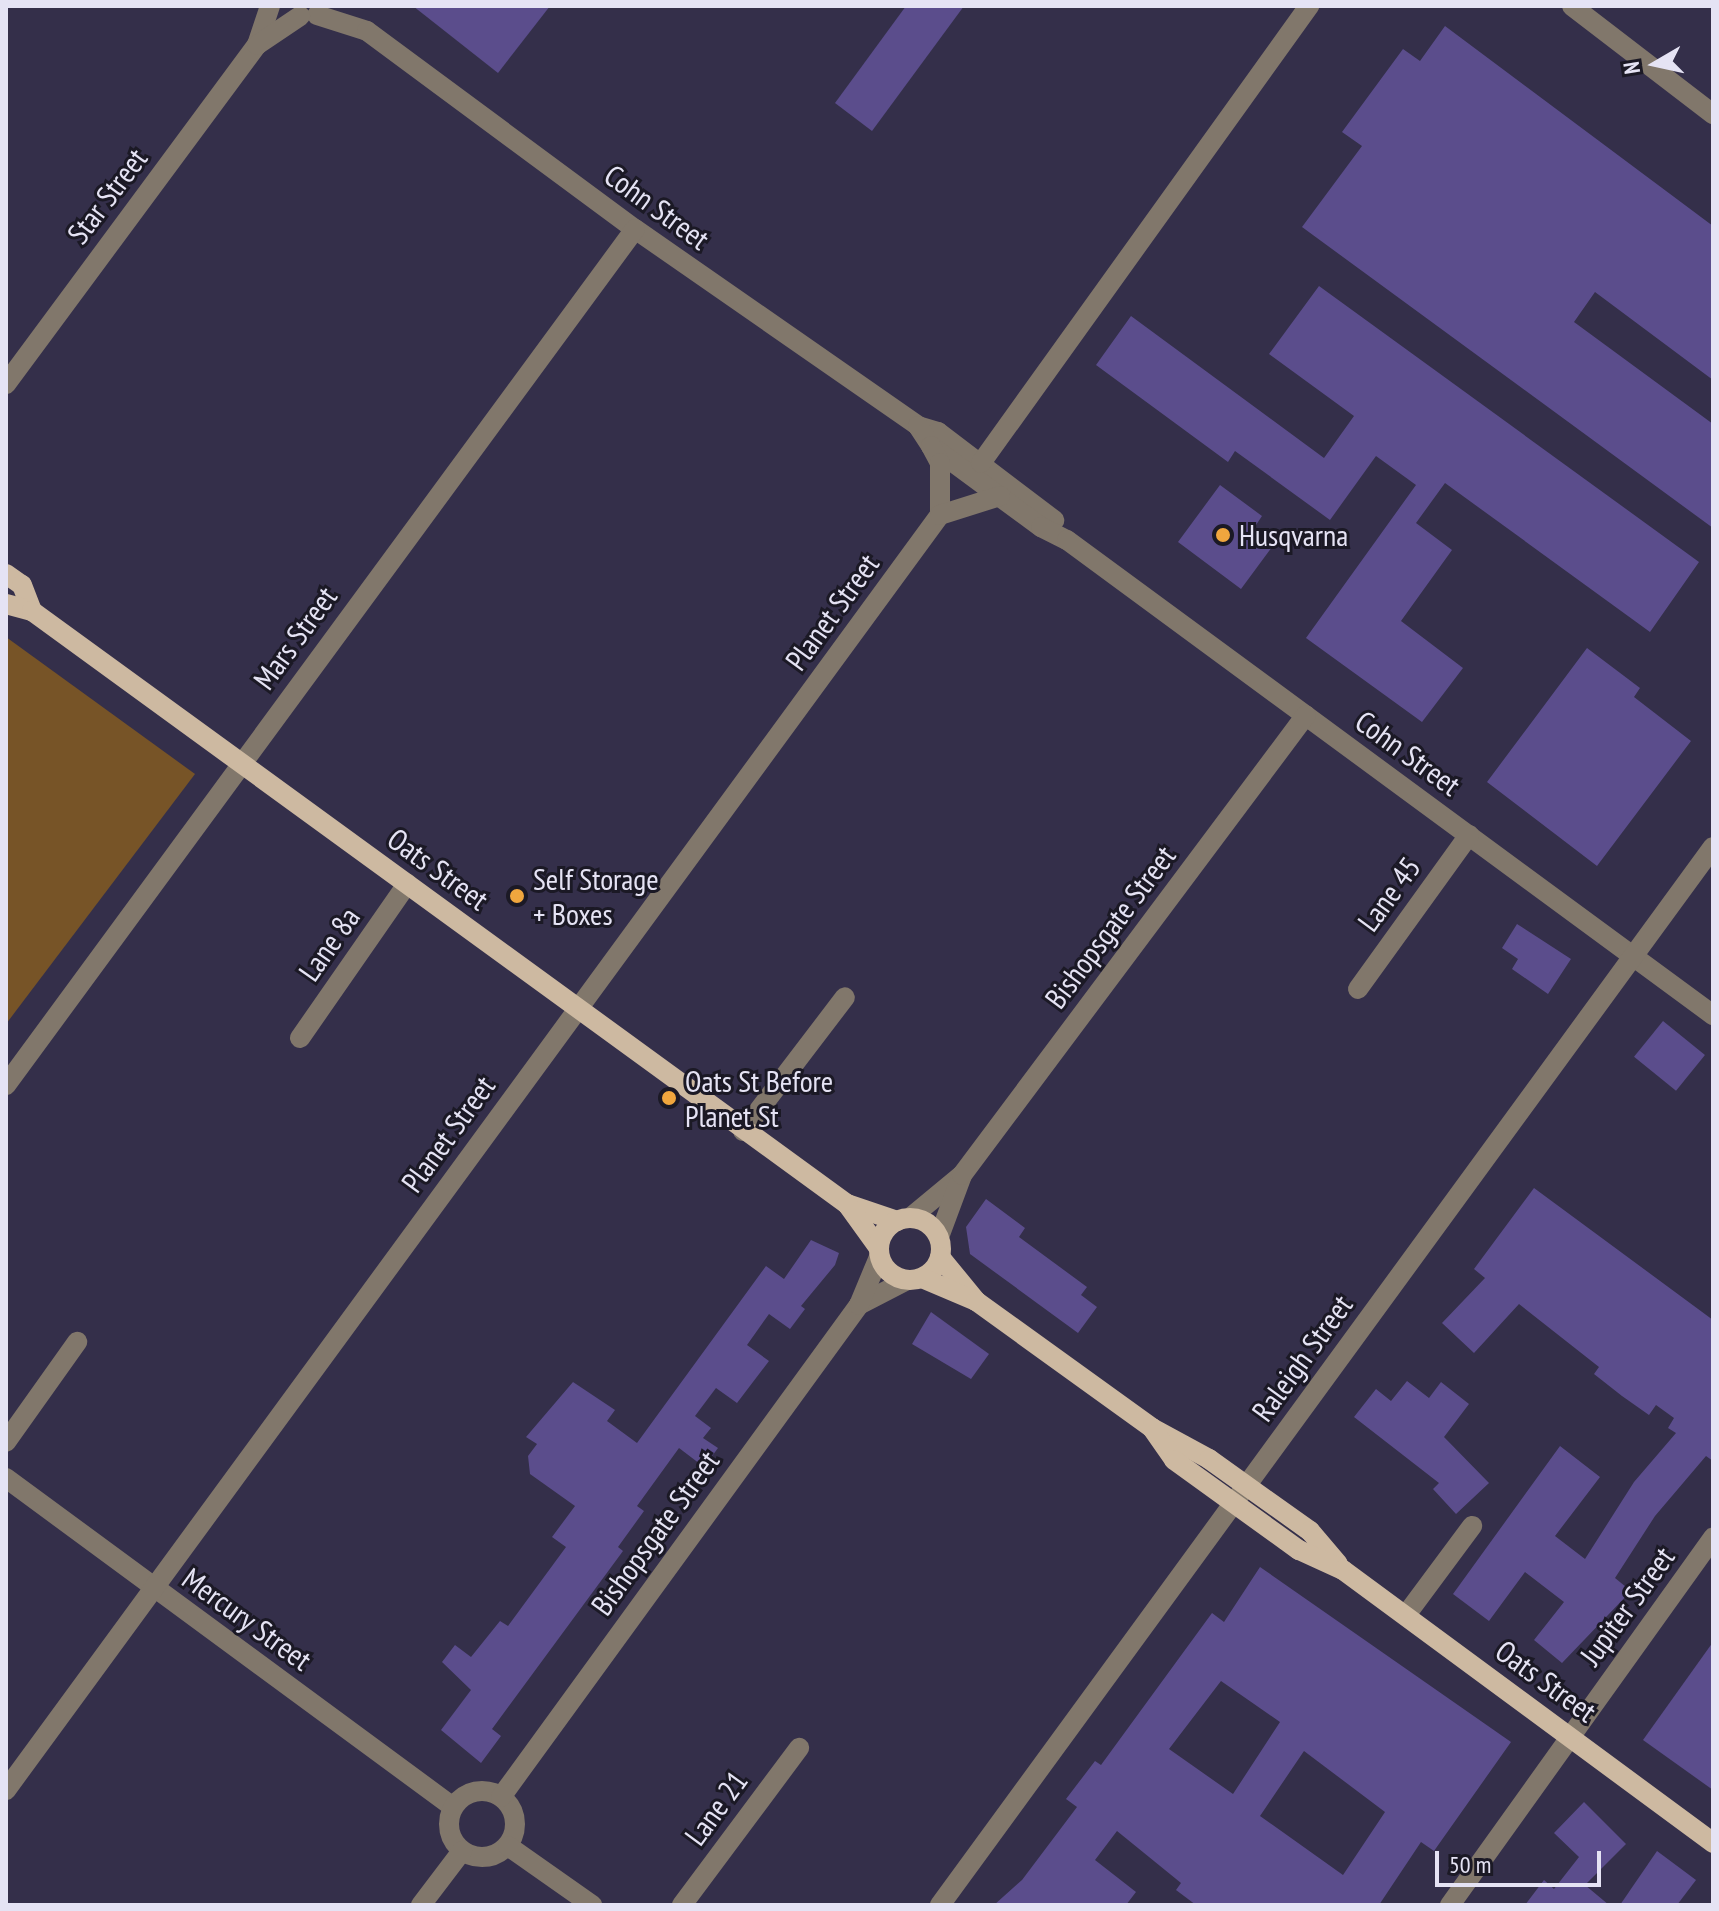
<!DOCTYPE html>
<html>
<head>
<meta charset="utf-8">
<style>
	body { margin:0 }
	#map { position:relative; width:1719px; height:1911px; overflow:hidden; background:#342f4a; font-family:"PT Sans Narrow",sans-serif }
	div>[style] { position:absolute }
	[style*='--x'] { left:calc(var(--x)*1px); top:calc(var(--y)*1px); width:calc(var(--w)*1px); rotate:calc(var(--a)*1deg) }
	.green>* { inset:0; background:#775427 }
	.building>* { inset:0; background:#5b4d8c; transform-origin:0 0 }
	.minor>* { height:20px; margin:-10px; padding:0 10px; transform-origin:10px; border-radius:10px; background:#81776b }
	.minor>.ring { margin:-10px; padding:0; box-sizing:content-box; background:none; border:20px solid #81776b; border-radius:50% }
	.major>* { height:20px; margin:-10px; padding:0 10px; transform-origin:10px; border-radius:10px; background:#cdb9a1 }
	.major>.ring { margin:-10px; padding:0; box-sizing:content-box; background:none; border:20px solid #cdb9a1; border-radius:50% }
	.dots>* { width:22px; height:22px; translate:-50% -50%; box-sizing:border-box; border:4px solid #1b1925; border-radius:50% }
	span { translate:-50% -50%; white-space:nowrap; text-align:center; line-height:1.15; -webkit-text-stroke:6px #1b1925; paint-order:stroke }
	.street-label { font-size:30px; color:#e5e3f4 }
	.poi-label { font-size:30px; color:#e5e3f4 }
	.left { translate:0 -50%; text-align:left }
	.frame { position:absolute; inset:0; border:8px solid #e5e3f4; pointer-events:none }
	.north { position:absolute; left:1615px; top:24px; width:80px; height:80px; -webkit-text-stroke:6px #1b1925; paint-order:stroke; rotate:261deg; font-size:22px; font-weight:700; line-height:32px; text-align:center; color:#e5e3f4 }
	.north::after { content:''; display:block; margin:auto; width:28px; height:36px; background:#e5e3f4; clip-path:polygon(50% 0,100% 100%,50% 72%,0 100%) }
	.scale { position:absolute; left:1435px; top:1851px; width:166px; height:36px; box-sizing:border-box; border:4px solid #e5e3f4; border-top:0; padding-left:10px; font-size:24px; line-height:28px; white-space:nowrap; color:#e5e3f4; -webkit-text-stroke:6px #1b1925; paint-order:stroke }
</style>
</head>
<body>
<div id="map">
	<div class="green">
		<div style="clip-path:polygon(6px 637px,195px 774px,6px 1024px)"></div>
	</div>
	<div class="building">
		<div style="clip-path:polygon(413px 6px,550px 6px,498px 73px)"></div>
		<div style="clip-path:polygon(906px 6px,964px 6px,872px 131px,835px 103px)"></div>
		<div style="clip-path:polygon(1445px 26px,1713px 226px,1713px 380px,1595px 292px,1574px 322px,1713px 424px,1713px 528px,1302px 227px,1362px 146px,1342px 132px,1403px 49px,1420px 61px)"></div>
		<div style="clip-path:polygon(1319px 286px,1699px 562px,1650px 632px,1445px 483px,1416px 523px,1452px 550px,1401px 621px,1463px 668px,1422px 722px,1306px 638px,1416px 485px,1376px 456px,1330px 520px,1235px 451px,1228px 462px,1096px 365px,1131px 316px,1324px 458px,1354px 416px,1269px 354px)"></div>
		<div style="clip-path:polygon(1220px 485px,1262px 516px,1254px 528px,1275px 543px,1241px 589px,1178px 542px)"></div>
		<div style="clip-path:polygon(1587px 648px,1640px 688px,1634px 697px,1691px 741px,1597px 866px,1487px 782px)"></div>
		<div style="clip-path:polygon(1517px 924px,1571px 959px,1548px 994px,1512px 969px,1518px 959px,1502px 948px)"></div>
		<div style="left:1663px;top:1021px;width:54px;height:46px;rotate:39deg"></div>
		<div style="clip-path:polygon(1534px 1188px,1713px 1320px,1713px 1461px,1706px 1456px,1655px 1516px,1615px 1578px,1631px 1591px,1562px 1663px,1534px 1640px,1564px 1602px,1525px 1572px,1489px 1621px,1453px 1594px,1560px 1446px,1600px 1477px,1555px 1536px,1585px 1559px,1634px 1482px,1676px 1433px,1668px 1428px,1674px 1418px,1656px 1405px,1649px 1415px,1622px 1396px,1594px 1374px,1599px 1367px,1519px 1304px,1474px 1353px,1442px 1323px,1485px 1278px,1474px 1269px)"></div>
		<div style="clip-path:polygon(986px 1199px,1025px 1228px,1019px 1237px,1087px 1287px,1081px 1295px,1097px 1307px,1078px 1333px,970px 1254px,966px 1227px)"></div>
		<div style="clip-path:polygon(811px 1240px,839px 1253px,835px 1265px,801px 1306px,805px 1309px,790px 1329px,769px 1314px,747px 1345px,769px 1361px,737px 1403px,716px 1388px,695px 1416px,711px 1428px,703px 1438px,718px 1448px,704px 1467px,679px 1448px,637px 1506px,644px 1511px,618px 1547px,623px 1551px,492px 1729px,501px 1736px,481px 1763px,441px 1730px,471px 1690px,442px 1662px,455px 1645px,471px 1657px,500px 1621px,508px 1626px,566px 1547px,552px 1537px,575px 1506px,530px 1474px,528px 1456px,537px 1444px,526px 1437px,573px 1382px,615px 1410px,607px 1421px,637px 1443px,766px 1266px,784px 1279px)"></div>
		<div style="clip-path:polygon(931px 1312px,989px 1354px,971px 1379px,912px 1344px)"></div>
		<div style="clip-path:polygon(1407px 1381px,1429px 1398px,1441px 1382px,1469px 1404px,1444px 1437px,1489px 1483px,1456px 1514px,1433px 1489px,1439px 1483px,1354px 1417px,1376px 1389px,1391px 1401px)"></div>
		<div style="clip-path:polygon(evenodd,1260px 1567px,1511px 1742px,1434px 1851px,1421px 1842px,1379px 1905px,1196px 1905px,1176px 1890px,1181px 1883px,1117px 1831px,1095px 1860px,1136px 1892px,1126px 1905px,994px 1905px,1022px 1880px,1077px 1807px,1066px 1799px,1095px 1761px,1101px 1765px,1212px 1613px,1224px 1622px,1260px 1567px,1221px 1681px,1280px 1722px,1233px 1794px,1169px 1749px,1221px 1681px,1260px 1567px,1304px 1751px,1385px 1812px,1343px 1875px,1260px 1816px,1304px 1751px)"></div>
		<div style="clip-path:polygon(1713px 1642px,1713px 1790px,1643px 1740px)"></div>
		<div style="clip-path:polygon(1584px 1802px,1626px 1844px,1585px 1885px,1609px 1905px,1525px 1905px,1544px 1880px,1554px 1889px,1579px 1857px,1554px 1833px)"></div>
		<div style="clip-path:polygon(1657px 1851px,1696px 1880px,1677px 1905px,1620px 1905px)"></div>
	</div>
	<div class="minor">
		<div style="--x:1572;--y:6;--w:178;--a:37.5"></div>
		<div style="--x:317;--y:15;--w:52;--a:17.7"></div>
		<div style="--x:367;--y:31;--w:333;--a:36.5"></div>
		<div style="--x:635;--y:229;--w:345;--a:34.8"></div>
		<div style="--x:918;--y:426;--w:21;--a:17"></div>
		<div style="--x:938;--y:432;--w:146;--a:37.2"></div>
		<div style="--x:257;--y:45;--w:41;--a:-71.6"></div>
		<div style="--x:6;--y:384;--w:422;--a:-53.5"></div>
		<div style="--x:257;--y:45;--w:52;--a:-34"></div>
		<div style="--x:918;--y:426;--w:24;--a:57"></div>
		<div style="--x:931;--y:446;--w:137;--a:36.4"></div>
		<div style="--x:1041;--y:527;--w:29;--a:27"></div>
		<div style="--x:1067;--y:540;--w:802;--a:36.33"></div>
		<div style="--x:931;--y:446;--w:19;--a:62"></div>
		<div style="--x:940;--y:463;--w:52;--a:90"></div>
		<div style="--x:981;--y:463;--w:563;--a:-54.33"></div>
		<div style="--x:1358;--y:989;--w:190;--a:-54.2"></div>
		<div style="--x:300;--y:1038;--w:188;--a:-55.2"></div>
		<div style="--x:6;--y:1085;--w:1062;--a:-53.69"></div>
		<div style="--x:743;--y:1131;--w:168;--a:-52.7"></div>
		<div style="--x:910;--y:1218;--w:67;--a:-39.6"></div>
		<div style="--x:939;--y:1237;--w:66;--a:-69.6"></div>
		<div style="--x:962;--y:1175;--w:574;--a:-53.21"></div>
		<div style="--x:859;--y:1305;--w:54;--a:-27.5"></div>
		<div style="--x:6;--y:1442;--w:123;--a:-54.6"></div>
		<div style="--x:6;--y:1478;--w:555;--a:36.35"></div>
		<div style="--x:1406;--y:1615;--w:111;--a:-53.4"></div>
		<div style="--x:6;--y:1790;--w:1581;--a:-53.78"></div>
		<div style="--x:940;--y:515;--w:63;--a:-17.6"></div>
		<div class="ring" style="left:449px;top:1791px;width:46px;height:46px"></div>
		<div style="--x:501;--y:1797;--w:608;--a:-53.96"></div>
		<div style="--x:859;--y:1305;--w:52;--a:-67.4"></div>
		<div style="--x:508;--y:1846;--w:103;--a:35.1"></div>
		<div style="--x:421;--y:1905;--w:68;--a:-52.8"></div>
		<div style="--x:682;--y:1905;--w:196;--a:-53.3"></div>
		<div style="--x:940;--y:1905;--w:1310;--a:-53.85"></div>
		<div style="--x:1450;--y:1905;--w:452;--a:-54.4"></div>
	</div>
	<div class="major">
		<div style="--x:6;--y:574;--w:19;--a:35"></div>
		<div style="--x:22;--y:585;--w:28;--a:69"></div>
		<div style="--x:6;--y:604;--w:27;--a:15"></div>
		<div style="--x:32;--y:611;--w:1008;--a:36.04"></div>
		<div style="--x:847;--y:1204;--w:53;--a:18.8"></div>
		<div style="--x:847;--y:1204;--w:53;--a:54.2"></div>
		<div class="ring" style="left:879px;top:1218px;width:42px;height:42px"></div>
		<div style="--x:940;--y:1257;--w:57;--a:50.7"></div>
		<div style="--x:922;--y:1278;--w:59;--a:23.1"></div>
		<div style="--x:976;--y:1301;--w:217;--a:35.8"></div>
		<div style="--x:1152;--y:1428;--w:65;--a:28.5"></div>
		<div style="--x:1209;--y:1459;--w:124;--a:35.5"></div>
		<div style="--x:1310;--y:1531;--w:43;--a:49.7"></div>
		<div style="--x:1152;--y:1428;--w:39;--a:55"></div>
		<div style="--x:1174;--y:1460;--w:154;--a:35.8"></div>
		<div style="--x:1299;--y:1550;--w:48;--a:24.4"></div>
		<div style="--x:1343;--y:1570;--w:460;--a:36.4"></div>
	</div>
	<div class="dots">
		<div style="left:1223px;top:535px;background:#f0a63e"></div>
		<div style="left:517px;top:896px;background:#f0a63e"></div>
		<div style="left:669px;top:1098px;background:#f0a63e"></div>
	</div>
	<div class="street-label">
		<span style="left:107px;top:196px;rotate:-53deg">Star Street</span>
		<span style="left:657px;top:207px;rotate:36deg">Cohn Street</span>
		<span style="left:832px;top:612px;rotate:-54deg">Planet Street</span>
		<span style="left:295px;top:638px;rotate:-54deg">Mars Street</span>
		<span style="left:1408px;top:753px;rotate:36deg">Cohn Street</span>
		<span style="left:438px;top:869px;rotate:36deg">Oats Street</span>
		<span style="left:1389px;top:894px;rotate:-54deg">Lane 45</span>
		<span style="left:1110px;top:927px;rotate:-53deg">Bishopsgate Street</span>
		<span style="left:329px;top:944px;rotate:-55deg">Lane 8a</span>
		<span style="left:448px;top:1134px;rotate:-54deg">Planet Street</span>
		<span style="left:1302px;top:1358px;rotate:-54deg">Raleigh Street</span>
		<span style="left:655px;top:1533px;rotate:-54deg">Bishopsgate Street</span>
		<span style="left:1627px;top:1606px;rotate:-54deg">Jupiter Street</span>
		<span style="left:247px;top:1619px;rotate:36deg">Mercury Street</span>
		<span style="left:1546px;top:1681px;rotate:36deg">Oats Street</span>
		<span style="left:716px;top:1808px;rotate:-54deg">Lane 21</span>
	</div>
	<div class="poi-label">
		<span class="left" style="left:1239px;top:535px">Husqvarna</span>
		<span class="left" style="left:533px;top:896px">Self Storage<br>+ Boxes</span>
		<span class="left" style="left:685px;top:1098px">Oats St Before<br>Planet St</span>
	</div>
	<div class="frame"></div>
	<div class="north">N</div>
	<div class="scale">50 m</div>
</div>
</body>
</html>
